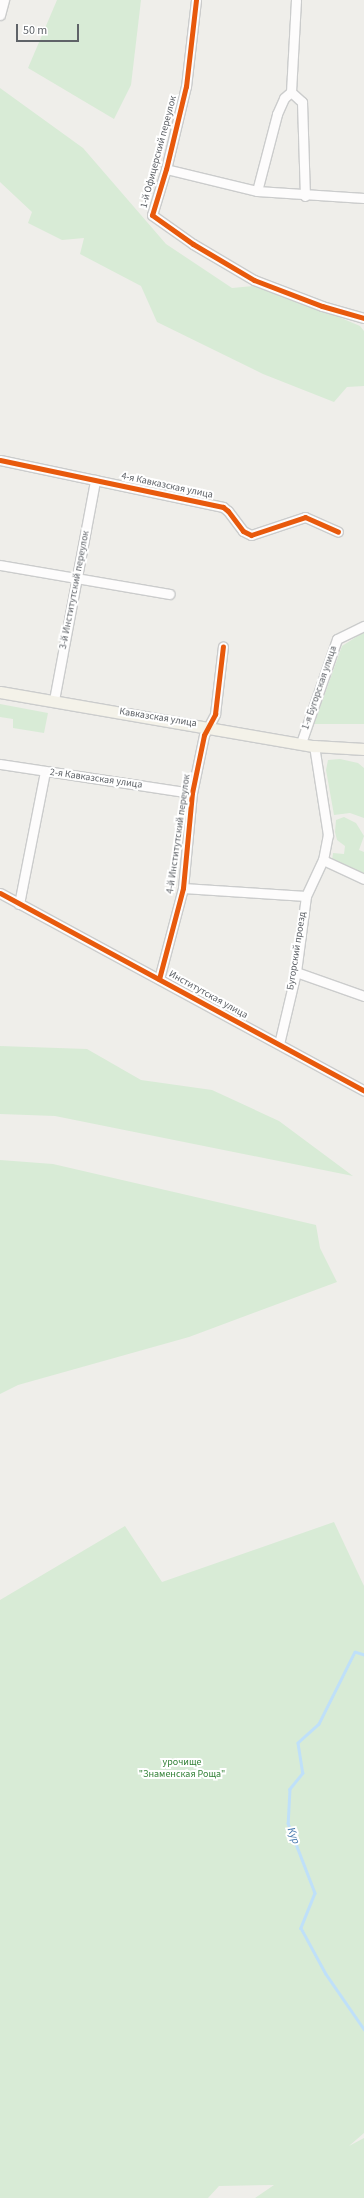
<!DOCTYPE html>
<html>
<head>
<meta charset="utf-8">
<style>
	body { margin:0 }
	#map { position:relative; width:364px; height:2198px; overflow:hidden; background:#efeeea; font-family:"Source Sans 3",sans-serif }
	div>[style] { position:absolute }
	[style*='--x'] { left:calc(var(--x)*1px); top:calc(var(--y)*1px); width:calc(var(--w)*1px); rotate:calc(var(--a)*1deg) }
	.green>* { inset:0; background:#d8ebd6 }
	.stream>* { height:2.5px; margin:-1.25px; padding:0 1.25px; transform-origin:1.25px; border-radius:1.25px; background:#bfe0f9 }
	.roads { filter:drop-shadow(1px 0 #cbcccc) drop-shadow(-1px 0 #cbcccc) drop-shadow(0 1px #cbcccc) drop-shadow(0 -1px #cbcccc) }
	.minor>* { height:9px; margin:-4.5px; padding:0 4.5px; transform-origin:4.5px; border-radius:4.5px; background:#fdfcfc }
	.major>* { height:11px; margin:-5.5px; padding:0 5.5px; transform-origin:5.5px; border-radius:5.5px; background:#f4f2e9 }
	.cycleway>* { height:5px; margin:-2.5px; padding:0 2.5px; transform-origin:2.5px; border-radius:2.5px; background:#e8590c }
	span { translate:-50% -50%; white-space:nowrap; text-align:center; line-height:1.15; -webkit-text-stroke:4px #fff; paint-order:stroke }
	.street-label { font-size:10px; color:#5f6368 }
	.park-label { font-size:10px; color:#348238 }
	.water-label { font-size:11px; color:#4174aa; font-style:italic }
	.scale { position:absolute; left:16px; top:24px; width:63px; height:18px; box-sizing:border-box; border:2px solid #5f6368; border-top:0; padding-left:5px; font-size:12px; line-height:14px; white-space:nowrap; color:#5f6368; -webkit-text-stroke:3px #fff; paint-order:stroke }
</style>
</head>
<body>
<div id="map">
	<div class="green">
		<div style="clip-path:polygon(57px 0,141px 0,131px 85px,114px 119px,28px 68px)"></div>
		<div style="clip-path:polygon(0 88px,83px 148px,166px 244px,232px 288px,263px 285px,360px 326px,364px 331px,364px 386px,347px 387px,334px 402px,263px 374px,157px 322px,141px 286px,80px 254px,84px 238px,62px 240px,28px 223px,32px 212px,0 182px)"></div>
		<div style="clip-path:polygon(364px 632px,364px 724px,314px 724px,342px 646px)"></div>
		<div style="clip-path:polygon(0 704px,48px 713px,44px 733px,13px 728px,13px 719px,0 717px)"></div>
		<div style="clip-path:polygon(340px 759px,358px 763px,364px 768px,364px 818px,350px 813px,334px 815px,326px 770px,328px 760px)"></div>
		<div style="clip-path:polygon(344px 817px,356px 823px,364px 836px,359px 850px,364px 852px,364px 876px,332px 861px,333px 853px,344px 854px,345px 846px,337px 840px,335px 832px,336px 820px)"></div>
		<div style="clip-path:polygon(0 1046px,87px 1049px,141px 1080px,212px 1090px,279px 1121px,353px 1176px,55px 1116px,0 1114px)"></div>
		<div style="clip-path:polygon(0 1160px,53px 1164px,316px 1225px,320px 1248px,337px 1282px,189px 1337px,18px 1385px,0 1394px)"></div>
		<div style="clip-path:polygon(334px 1522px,364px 1586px,364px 2133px,349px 2146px,364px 2138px,364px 2198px,255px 2198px,274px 2185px,219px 2186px,208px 2198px,0 2198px,0 1600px,125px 1526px,162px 1582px)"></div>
	</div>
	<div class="stream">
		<div style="--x:364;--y:1655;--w:9;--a:-162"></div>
		<div style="--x:355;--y:1652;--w:80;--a:116.6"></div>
		<div style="--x:319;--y:1724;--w:28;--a:138"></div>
		<div style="--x:298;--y:1743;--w:30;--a:81"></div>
		<div style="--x:303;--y:1773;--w:21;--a:129"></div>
		<div style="--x:290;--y:1789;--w:34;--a:93"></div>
		<div style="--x:288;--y:1823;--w:75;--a:68.9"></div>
		<div style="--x:315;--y:1893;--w:38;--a:112"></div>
		<div style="--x:301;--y:1928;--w:52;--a:61.5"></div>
		<div style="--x:326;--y:1974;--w:67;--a:55.4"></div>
	</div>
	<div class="roads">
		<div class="minor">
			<div style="--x:196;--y:0;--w:87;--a:96.6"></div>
			<div style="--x:186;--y:86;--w:85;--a:103.5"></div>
			<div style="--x:166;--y:169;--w:48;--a:106.9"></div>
			<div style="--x:152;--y:215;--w:50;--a:35.3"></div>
			<div style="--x:193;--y:244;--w:71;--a:30.5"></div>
			<div style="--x:254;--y:280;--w:73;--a:20.9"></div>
			<div style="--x:322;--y:306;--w:44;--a:15.9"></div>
			<div style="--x:0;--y:15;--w:16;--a:-75"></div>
			<div style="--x:291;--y:92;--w:15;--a:42"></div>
			<div style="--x:302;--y:102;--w:94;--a:88.2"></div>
			<div style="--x:166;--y:169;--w:94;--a:13.6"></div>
			<div style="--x:257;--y:191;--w:107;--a:3.7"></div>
			<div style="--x:257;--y:191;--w:80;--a:-75.4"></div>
			<div style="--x:277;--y:114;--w:17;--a:-66"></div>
			<div style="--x:284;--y:98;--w:9;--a:-41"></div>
			<div style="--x:291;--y:92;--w:92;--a:-86.9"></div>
			<div style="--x:0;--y:460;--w:228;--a:11.9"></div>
			<div style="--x:223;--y:507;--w:6;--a:39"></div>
			<div style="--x:228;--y:511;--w:25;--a:53"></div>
			<div style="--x:243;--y:531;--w:9;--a:27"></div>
			<div style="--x:251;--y:535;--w:57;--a:-18.4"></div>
			<div style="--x:305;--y:517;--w:36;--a:24"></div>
			<div style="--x:0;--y:565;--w:172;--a:9.7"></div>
			<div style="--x:54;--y:700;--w:224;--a:-79.4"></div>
			<div style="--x:301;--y:743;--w:110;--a:-70.9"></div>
			<div style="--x:337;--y:639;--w:30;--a:-26"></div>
			<div style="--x:0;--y:764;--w:194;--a:8.6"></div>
			<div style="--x:323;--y:860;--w:45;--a:24.9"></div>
			<div style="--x:183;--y:888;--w:123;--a:3.7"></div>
			<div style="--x:0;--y:893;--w:414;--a:28.5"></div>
			<div style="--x:19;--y:904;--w:135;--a:-78.9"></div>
			<div style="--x:296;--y:972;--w:72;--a:19.4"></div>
			<div style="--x:159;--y:979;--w:94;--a:-75.2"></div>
			<div style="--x:183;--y:888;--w:95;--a:-84.6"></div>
			<div style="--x:192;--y:793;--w:59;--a:-78.3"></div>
			<div style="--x:204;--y:735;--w:24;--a:-62"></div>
			<div style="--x:215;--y:714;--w:68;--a:-83.3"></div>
			<div style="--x:279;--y:1044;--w:74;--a:-76.7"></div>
			<div style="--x:296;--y:972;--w:77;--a:-82.5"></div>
			<div style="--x:306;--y:896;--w:40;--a:-65"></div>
			<div style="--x:323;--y:860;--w:25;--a:-79"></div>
			<div style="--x:328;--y:835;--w:90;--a:-98.9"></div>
		</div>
		<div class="major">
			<div style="--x:0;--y:692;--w:319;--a:9.8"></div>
			<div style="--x:314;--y:746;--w:50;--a:3.4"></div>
		</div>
	</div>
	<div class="cycleway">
		<div style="--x:196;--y:0;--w:87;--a:96.6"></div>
		<div style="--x:186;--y:86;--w:85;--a:103.5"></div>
		<div style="--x:166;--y:169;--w:48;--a:106.9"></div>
		<div style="--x:152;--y:215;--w:50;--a:35.3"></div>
		<div style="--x:193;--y:244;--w:71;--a:30.5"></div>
		<div style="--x:254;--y:280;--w:73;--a:20.9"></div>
		<div style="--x:322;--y:306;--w:44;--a:15.9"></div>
		<div style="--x:0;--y:460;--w:228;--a:11.9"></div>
		<div style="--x:223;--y:507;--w:6;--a:39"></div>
		<div style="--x:228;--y:511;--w:25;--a:53"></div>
		<div style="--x:243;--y:531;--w:9;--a:27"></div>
		<div style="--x:251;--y:535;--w:57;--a:-18.4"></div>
		<div style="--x:305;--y:517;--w:36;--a:24"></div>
		<div style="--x:0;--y:893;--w:414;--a:28.5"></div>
		<div style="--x:159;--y:979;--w:94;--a:-75.2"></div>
		<div style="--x:183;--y:888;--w:95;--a:-84.6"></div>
		<div style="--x:192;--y:793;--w:59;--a:-78.3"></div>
		<div style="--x:204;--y:735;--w:24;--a:-62"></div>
		<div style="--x:215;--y:714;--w:68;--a:-83.3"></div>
	</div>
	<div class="street-label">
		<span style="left:159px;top:152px;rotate:-75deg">1-й Офицерский переулок</span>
		<span style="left:167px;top:486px;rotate:12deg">4-я Кавказская улица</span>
		<span style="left:75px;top:590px;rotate:-79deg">3-й Институтский переулок</span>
		<span style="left:320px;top:688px;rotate:-71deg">1-я Бугорская улица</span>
		<span style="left:158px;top:718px;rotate:9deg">Кавказская улица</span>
		<span style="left:96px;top:779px;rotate:8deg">2-я Кавказская улица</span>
		<span style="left:179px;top:834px;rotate:-82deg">4-й Институтский переулок</span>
		<span style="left:297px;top:951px;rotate:-81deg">Бугорский проезд</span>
		<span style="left:208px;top:995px;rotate:29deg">Институтская улица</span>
	</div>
	<div class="park-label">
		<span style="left:182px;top:1768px">урочище<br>"Знаменская Роща"</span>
	</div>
	<div class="water-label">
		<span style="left:293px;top:1836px;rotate:69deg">Кур</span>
	</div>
	<div class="scale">50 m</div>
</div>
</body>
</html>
